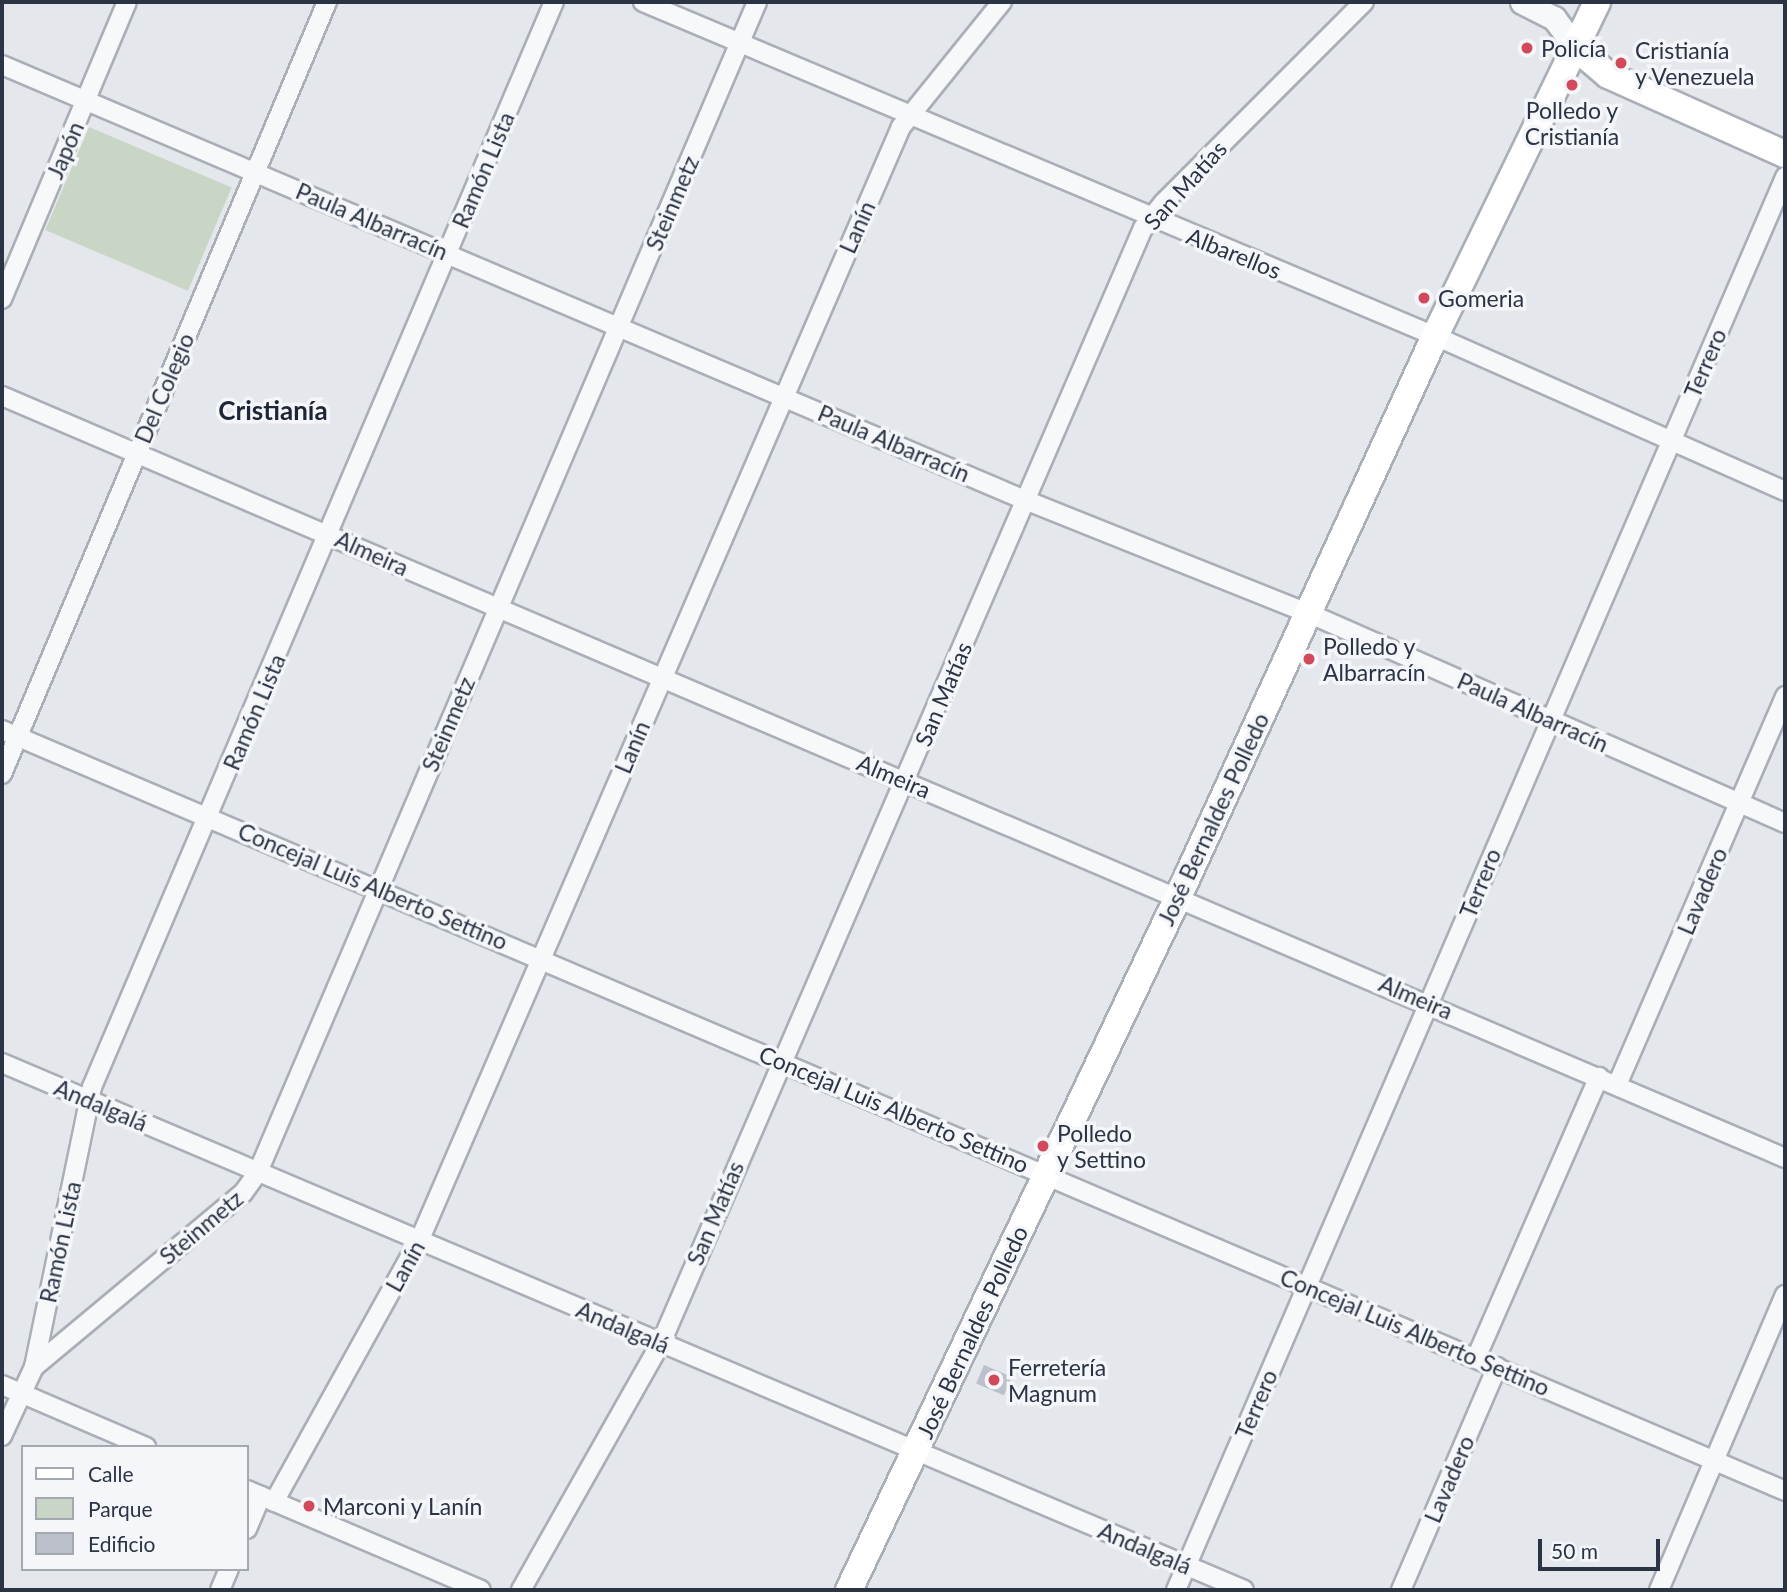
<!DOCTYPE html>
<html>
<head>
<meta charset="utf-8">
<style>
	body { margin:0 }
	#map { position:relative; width:1787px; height:1592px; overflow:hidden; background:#e4e7ec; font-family:Lato,sans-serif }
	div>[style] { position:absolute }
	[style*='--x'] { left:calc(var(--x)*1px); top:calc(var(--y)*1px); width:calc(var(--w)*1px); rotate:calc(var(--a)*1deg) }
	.green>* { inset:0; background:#c9d6c5; transform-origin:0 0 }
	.building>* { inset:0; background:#bbc0ca; transform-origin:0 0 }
	.roads { filter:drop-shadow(2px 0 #a9aeb7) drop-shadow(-2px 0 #a9aeb7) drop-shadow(0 2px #a9aeb7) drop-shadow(0 -2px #a9aeb7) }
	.minor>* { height:18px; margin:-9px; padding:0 9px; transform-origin:9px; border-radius:9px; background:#f7f8fa }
	.tertiary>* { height:23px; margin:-11.5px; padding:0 11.5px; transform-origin:11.5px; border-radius:11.5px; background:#f7f8fa }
	.secondary>* { height:26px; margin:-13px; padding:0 13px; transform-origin:13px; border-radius:13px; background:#fff }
	.dots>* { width:19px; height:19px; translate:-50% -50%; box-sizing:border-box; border:4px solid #f4f6f9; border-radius:50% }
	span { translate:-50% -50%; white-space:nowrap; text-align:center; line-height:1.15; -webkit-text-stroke:7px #f4f6f9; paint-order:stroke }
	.poi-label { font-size:23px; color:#2b3445 }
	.left { translate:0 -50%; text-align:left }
	.street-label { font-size:23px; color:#2b3445 }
	.quarter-label { font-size:26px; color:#1d2536; font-weight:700 }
	.frame { position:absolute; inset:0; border:4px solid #2b3445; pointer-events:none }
	.legend { position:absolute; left:21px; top:1445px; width:228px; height:126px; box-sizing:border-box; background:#f4f6f9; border:2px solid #a4a8b1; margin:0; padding:9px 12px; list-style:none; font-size:21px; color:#2b3445 }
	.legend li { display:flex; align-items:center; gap:14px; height:35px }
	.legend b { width:35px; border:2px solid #a4a8b1 }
	.scale { position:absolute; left:1538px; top:1539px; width:122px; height:32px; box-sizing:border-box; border:4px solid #2b3445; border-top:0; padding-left:9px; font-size:21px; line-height:24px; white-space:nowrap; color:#2b3445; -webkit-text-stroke:5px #f4f6f9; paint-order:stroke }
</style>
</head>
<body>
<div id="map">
	<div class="green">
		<div style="left:89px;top:127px;width:155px;height:112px;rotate:23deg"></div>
	</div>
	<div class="building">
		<div style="left:984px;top:1365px;width:30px;height:20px;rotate:23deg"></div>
	</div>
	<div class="roads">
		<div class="minor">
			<div style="--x:643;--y:2;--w:860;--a:22.87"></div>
			<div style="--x:1435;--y:336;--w:383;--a:23.9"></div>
			<div style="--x:2;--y:65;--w:1112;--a:23.04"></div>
			<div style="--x:1025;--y:500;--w:305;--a:21.8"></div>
			<div style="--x:1308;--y:613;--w:521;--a:23.76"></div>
			<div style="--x:2;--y:299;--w:322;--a:-67.2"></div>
			<div style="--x:2;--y:396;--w:1939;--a:23.14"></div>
			<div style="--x:2;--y:730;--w:1939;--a:23.11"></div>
			<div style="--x:2;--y:774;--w:838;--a:-67.17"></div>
			<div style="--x:2;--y:1063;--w:1349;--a:22.99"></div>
			<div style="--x:1617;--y:1085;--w:424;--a:-66.6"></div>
			<div style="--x:1476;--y:1358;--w:307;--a:-66.4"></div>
			<div style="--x:34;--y:1367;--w:272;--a:-39.8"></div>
			<div style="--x:243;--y:1193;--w:26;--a:-54"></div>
			<div style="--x:258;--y:1172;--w:1272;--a:-66.9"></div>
			<div style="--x:2;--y:1385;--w:157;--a:23.3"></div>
			<div style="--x:2;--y:1436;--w:76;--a:-65.1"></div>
			<div style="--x:34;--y:1367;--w:286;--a:-78.3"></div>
			<div style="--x:92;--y:1087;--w:1179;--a:-66.94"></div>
			<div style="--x:247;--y:1490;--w:254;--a:23.1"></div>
			<div style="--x:274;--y:1502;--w:301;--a:-61"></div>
			<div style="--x:420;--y:1239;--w:1212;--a:-66.61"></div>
			<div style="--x:901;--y:127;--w:161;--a:-51.1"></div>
			<div style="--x:247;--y:1529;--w:36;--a:-67"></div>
			<div style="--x:220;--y:1590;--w:23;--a:-67"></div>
			<div style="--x:521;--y:1590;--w:284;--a:-60.5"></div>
			<div style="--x:661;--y:1343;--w:1215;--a:-66.62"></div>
			<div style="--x:1143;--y:228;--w:32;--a:-51"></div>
			<div style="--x:1163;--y:203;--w:284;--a:-45"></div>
			<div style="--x:1176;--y:1590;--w:1539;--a:-66.68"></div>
			<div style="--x:1401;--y:1590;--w:243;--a:-66.7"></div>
			<div style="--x:1659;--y:1590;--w:321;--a:-66.9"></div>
		</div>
		<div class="tertiary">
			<div style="--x:1522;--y:2;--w:36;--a:27"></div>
			<div style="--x:1554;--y:18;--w:34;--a:54"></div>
		</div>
		<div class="secondary">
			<div style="--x:1574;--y:46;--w:45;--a:40.5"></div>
			<div style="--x:1608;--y:75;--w:194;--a:24.1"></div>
			<div style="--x:849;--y:1590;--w:769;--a:-64.6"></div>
			<div style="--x:1179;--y:895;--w:615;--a:-65.39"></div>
			<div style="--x:1435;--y:336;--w:371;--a:-64.1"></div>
		</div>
	</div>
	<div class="dots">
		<div style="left:1527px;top:48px;background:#d1495b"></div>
		<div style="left:1621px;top:63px;background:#d1495b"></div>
		<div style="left:1572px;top:85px;background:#d1495b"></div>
		<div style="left:1424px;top:298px;background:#d1495b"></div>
		<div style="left:1309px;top:659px;background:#d1495b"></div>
		<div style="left:1043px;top:1146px;background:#d1495b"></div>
		<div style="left:994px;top:1380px;background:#d1495b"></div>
		<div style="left:309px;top:1506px;background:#d1495b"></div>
	</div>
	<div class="poi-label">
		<span class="left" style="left:1541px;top:48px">Policía</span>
		<span class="left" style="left:1635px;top:63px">Cristianía<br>y Venezuela</span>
		<span style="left:1572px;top:123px">Polledo y<br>Cristianía</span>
		<span class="left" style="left:1438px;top:298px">Gomeria</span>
		<span class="left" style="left:1323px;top:659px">Polledo y<br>Albarracín</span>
		<span class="left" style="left:1057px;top:1146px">Polledo<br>y Settino</span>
		<span class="left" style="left:1008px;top:1380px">Ferretería<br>Magnum</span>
		<span class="left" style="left:323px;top:1506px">Marconi y Lanín</span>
	</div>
	<div class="street-label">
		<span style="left:65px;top:150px;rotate:-67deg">Japón</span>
		<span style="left:483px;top:170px;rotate:-67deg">Ramón Lista</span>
		<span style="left:1185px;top:185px;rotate:-48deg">San Matías</span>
		<span style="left:672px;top:203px;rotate:-67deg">Steinmetz</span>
		<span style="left:372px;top:221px;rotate:23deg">Paula Albarracín</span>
		<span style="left:857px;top:227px;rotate:-66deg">Lanín</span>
		<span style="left:1234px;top:253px;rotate:22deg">Albarellos</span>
		<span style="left:1705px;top:363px;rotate:-67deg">Terrero</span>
		<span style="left:164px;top:388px;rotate:-67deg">Del Colegio</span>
		<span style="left:894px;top:443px;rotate:23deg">Paula Albarracín</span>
		<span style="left:372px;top:553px;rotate:24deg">Almeira</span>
		<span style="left:943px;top:694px;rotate:-67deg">San Matías</span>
		<span style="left:254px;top:712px;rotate:-67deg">Ramón Lista</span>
		<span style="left:1533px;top:712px;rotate:24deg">Paula Albarracín</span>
		<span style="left:448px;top:724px;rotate:-67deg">Steinmetz</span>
		<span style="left:632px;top:747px;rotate:-67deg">Lanín</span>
		<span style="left:894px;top:776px;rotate:23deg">Almeira</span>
		<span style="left:1213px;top:819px;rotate:-65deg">José Bernaldes Polledo</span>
		<span style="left:1480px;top:883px;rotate:-68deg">Terrero</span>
		<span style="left:373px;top:886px;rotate:23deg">Concejal Luis Alberto Settino</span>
		<span style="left:1702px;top:891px;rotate:-67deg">Lavadero</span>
		<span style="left:1416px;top:997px;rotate:23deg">Almeira</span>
		<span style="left:101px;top:1105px;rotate:23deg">Andalgalá</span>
		<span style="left:894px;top:1109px;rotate:23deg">Concejal Luis Alberto Settino</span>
		<span style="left:715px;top:1213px;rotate:-67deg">San Matías</span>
		<span style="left:201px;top:1227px;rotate:-40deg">Steinmetz</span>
		<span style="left:60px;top:1242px;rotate:-78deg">Ramón Lista</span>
		<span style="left:405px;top:1266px;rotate:-61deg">Lanín</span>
		<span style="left:623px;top:1327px;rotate:23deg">Andalgalá</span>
		<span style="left:972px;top:1332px;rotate:-65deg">José Bernaldes Polledo</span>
		<span style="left:1415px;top:1332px;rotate:23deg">Concejal Luis Alberto Settino</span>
		<span style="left:1256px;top:1404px;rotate:-67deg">Terrero</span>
		<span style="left:1449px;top:1479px;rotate:-67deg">Lavadero</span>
		<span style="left:1145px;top:1548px;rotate:23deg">Andalgalá</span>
	</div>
	<div class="quarter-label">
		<span style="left:273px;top:411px">Cristianía</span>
	</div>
	<div class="frame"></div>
	<ul class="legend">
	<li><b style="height:9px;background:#fff"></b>Calle</li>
	<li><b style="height:19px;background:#c9d6c5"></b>Parque</li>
	<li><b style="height:19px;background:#bbc0ca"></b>Edificio</li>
	</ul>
	<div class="scale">50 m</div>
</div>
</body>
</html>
